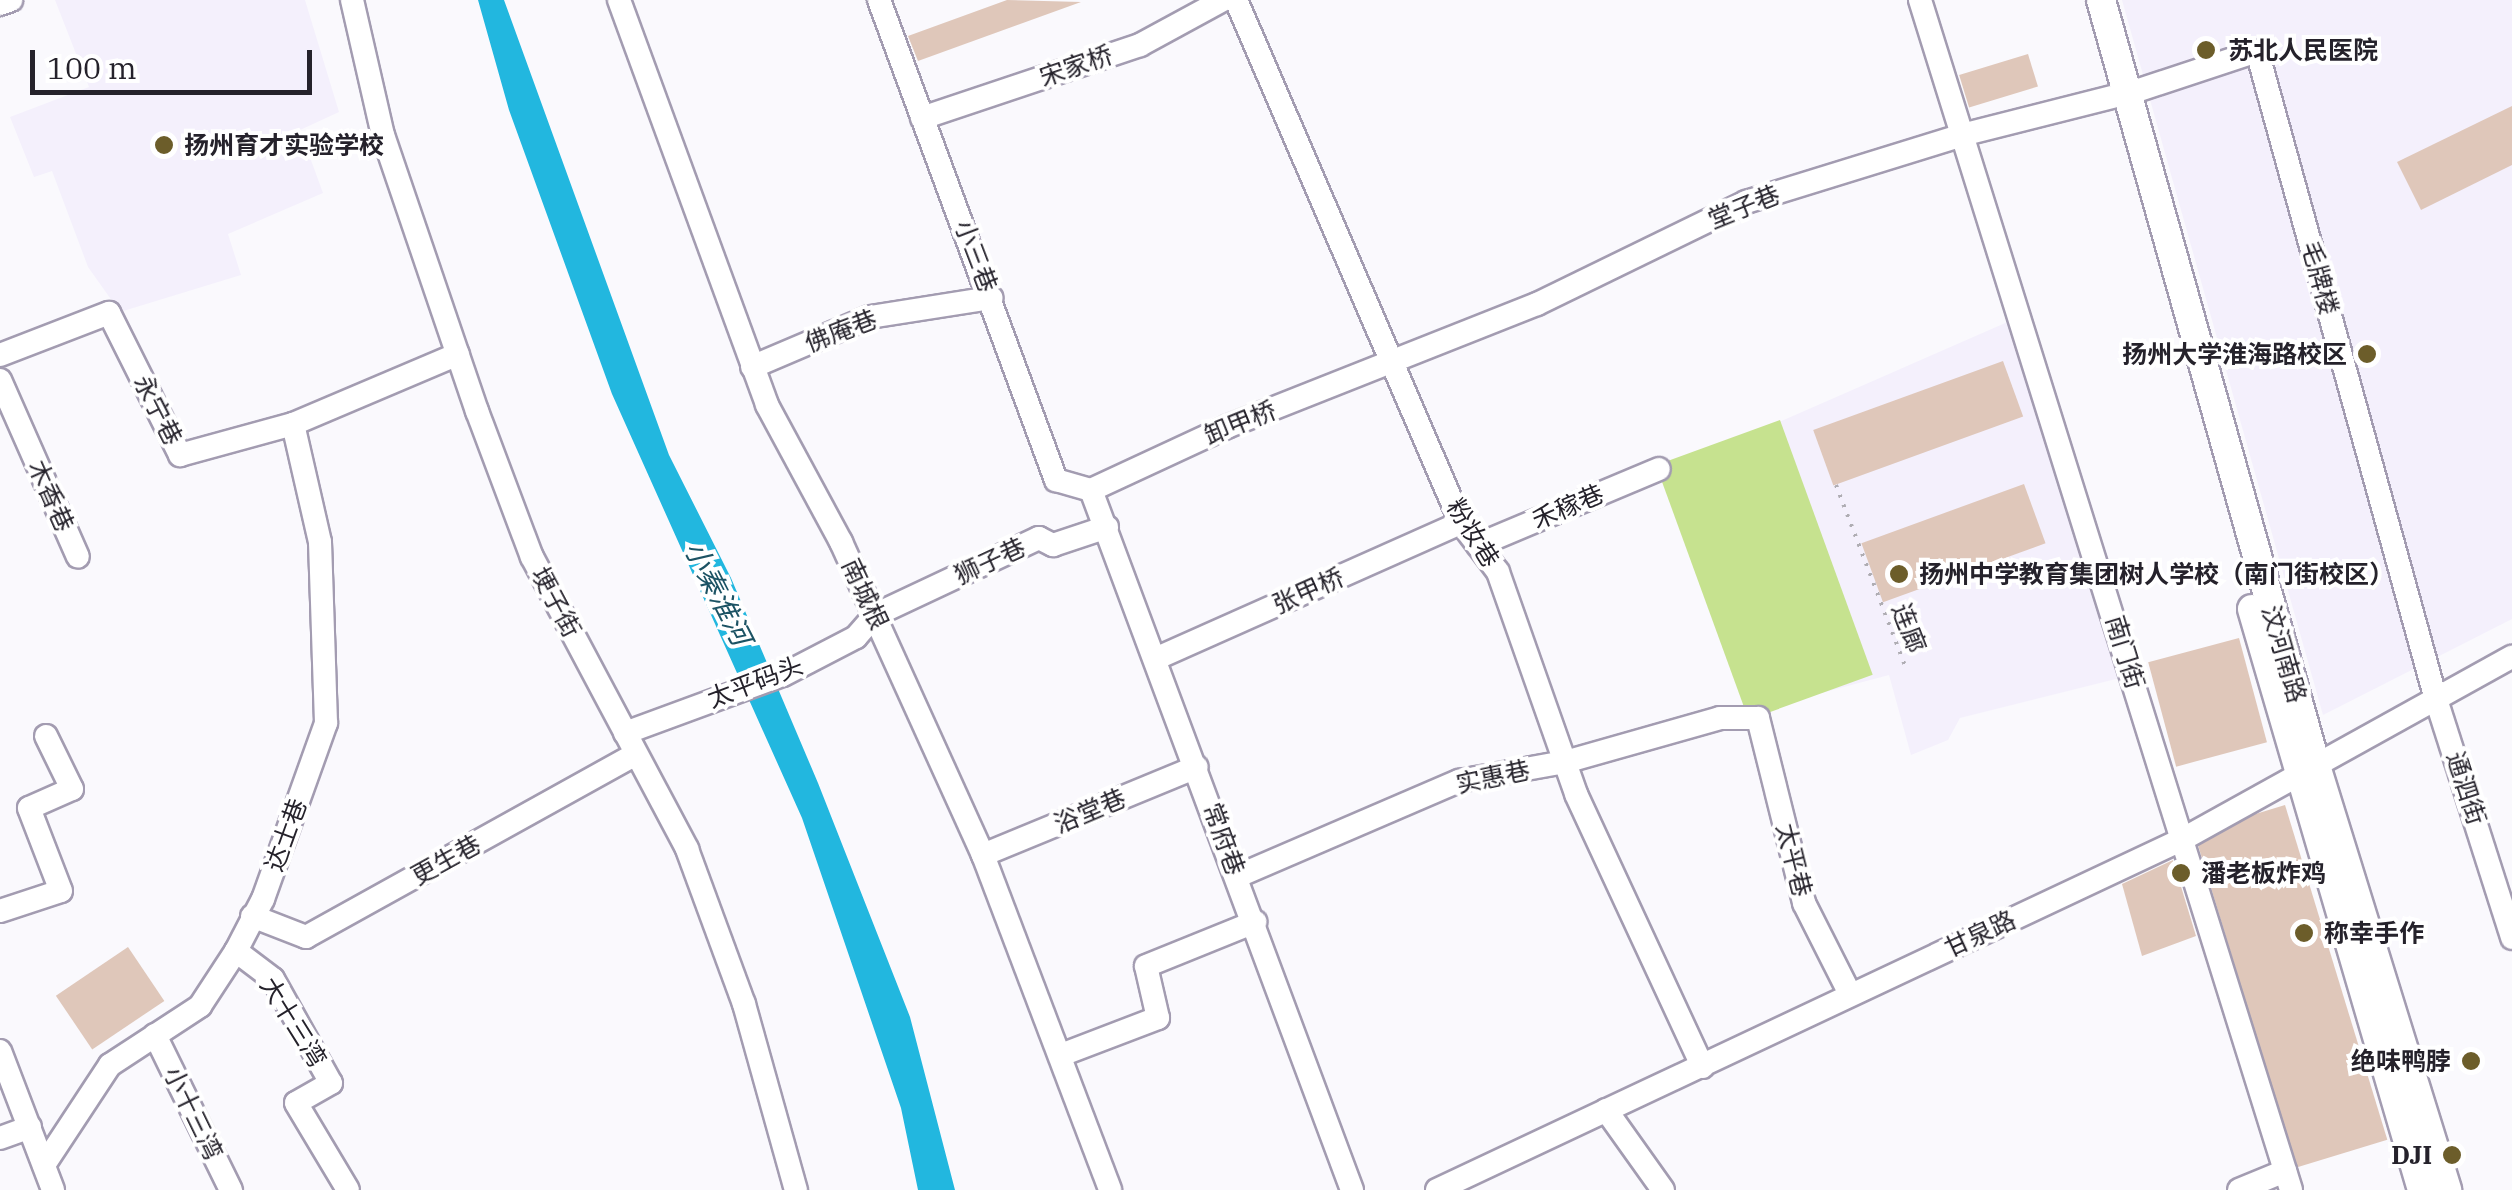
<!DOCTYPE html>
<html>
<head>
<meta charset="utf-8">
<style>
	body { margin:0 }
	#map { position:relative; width:2512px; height:1190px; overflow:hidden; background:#faf9fd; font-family:"IBM Plex Serif","Noto Sans SC",serif }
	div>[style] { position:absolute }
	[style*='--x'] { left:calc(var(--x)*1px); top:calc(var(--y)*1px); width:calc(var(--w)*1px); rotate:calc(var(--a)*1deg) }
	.built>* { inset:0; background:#f4f0fc }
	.green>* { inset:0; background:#c6e28f; transform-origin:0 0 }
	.water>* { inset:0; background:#22b7df }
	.building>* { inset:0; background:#dfc7ba; transform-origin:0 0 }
	.path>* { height:4px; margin-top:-2px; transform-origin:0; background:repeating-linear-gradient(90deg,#afadb3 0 2.5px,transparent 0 10.5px) }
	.roads { filter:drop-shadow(2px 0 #a39cb1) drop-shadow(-2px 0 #a39cb1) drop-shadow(0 2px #a39cb1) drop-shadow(0 -2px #a39cb1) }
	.minor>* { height:22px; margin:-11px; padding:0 11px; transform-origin:11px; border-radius:11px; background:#fff }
	.major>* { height:28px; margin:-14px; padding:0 14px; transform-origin:14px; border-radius:14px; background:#fff }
	.dots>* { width:28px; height:28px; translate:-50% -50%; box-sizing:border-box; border:5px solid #fff; border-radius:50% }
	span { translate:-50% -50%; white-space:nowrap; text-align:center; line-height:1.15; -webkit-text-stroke:8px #fff; paint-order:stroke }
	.poi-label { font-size:25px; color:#25222b; font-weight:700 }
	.left { translate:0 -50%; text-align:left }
	.right { translate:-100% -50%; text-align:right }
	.street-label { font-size:25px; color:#25222b }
	.water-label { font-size:28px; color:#1c5364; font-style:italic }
	.scale { position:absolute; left:30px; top:50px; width:282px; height:45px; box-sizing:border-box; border:5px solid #25222b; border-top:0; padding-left:12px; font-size:30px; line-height:35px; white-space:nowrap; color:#25222b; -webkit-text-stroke:8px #fff; paint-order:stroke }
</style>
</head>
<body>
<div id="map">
	<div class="built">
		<div style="clip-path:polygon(55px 0,305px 0,339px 112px,300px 130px,323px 193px,228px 234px,241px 275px,120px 312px,88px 267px,52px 171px,34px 177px,10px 117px,89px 87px)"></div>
		<div style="clip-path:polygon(2122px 0,2512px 0,2512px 619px,2323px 715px)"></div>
		<div style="clip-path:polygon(2019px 317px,2132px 675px,1960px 718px,1948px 740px,1911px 755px,1889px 675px,1750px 712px,1660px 474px)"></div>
	</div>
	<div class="green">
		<div style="left:1780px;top:420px;width:271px;height:132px;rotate:70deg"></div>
	</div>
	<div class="water">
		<div style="clip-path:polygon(478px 0,504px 0,669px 455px,731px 578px,818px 783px,910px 1017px,955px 1190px,918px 1190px,901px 1108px,802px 818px,612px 394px,509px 110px)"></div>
	</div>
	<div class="building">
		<div style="clip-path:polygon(1007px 0,1081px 2px,918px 61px,908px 36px)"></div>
		<div style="left:2028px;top:54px;width:34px;height:72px;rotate:73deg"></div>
		<div style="clip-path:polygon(2512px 106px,2512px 165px,2421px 210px,2397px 162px)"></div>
		<div style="left:2003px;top:361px;width:59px;height:202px;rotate:70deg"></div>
		<div style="left:2024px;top:484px;width:63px;height:173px;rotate:70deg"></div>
		<div style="left:2239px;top:638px;width:108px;height:94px;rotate:75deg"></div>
		<div style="left:2285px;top:805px;width:350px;height:95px;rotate:73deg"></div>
		<div style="clip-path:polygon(2173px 860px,2196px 936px,2142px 956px,2122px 884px)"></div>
		<div style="left:128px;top:947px;width:65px;height:87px;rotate:56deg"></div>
	</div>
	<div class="path">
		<div style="--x:1836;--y:485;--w:199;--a:69.1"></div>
	</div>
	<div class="roads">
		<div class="minor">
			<div style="--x:352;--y:0;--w:139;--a:77.1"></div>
			<div style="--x:383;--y:135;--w:292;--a:71.2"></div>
			<div style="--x:477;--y:411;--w:156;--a:69.4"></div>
			<div style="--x:532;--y:557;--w:331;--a:62"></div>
			<div style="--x:687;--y:849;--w:165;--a:69.8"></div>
			<div style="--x:744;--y:1004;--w:193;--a:74.4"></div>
			<div style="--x:619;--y:0;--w:431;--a:69.9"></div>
			<div style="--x:767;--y:405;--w:156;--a:61.6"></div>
			<div style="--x:841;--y:542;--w:344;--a:65.6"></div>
			<div style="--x:983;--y:855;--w:358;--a:69.2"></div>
			<div style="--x:879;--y:0;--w:512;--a:69.76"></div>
			<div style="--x:1056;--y:480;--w:36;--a:16"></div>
			<div style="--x:1236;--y:0;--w:569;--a:66.72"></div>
			<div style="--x:1461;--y:523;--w:61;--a:52.9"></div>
			<div style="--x:1498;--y:572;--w:235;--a:70.6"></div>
			<div style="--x:1576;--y:794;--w:301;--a:65.1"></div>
			<div style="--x:1920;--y:0;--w:1246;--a:72.68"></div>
			<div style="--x:0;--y:4;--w:12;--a:-20"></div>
			<div style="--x:2127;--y:94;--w:137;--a:-18.3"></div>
			<div style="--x:2257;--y:51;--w:669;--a:74.57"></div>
			<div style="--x:2435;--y:696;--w:254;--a:72.3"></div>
			<div style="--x:922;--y:118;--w:230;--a:-18.5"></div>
			<div style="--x:1140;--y:45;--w:94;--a:-28.5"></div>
			<div style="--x:0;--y:355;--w:117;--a:-21.1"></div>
			<div style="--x:109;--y:313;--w:159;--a:63.4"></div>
			<div style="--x:180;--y:455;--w:117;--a:-15.3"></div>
			<div style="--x:293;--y:424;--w:179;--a:-23"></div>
			<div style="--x:752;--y:367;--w:128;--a:-23"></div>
			<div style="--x:870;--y:317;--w:123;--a:-8.9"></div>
			<div style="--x:0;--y:380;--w:193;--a:66.2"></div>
			<div style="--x:1091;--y:490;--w:152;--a:-24.9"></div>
			<div style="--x:1229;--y:426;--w:331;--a:-21.6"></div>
			<div style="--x:1537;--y:304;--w:233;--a:-26"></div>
			<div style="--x:1746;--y:202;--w:226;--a:-17.2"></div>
			<div style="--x:1962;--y:135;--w:155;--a:-14.2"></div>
			<div style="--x:1091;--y:490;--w:747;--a:69.55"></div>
			<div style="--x:1478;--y:545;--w:196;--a:-22.8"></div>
			<div style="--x:1155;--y:659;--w:335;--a:-24"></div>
			<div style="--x:625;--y:733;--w:168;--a:-20.2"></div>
			<div style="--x:783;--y:675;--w:82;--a:-27.5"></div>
			<div style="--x:856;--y:637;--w:29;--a:-49"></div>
			<div style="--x:875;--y:615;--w:181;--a:-25.2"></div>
			<div style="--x:1039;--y:538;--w:16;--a:27"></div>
			<div style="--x:1053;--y:545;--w:57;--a:-18.4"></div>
			<div style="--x:983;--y:855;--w:231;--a:-22.4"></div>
			<div style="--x:1238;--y:876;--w:241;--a:-23.3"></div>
			<div style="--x:1459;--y:781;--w:108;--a:-10.2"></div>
			<div style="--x:1565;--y:762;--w:161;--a:-15.8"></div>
			<div style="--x:1720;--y:718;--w:38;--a:0"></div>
			<div style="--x:1758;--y:718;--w:191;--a:76"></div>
			<div style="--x:1804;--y:903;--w:102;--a:63.2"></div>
			<div style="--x:0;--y:911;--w:64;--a:-18.2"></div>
			<div style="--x:61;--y:891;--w:89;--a:-111.1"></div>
			<div style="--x:29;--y:808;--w:47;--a:-23.8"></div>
			<div style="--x:72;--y:789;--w:59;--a:-116.1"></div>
			<div style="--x:252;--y:916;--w:58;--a:21.3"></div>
			<div style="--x:306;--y:937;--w:377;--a:-29"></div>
			<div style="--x:236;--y:951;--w:46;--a:37.1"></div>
			<div style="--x:273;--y:979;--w:119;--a:60.9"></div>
			<div style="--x:331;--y:1083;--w:40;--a:150.3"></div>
			<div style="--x:296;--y:1103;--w:101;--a:59.1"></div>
			<div style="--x:155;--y:1035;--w:173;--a:63.9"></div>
			<div style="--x:0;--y:1051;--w:149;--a:69.1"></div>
			<div style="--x:1061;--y:1055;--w:104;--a:-20.9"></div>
			<div style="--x:1158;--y:1018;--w:53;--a:-103"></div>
			<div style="--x:1146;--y:966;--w:118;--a:-22"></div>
			<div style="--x:1606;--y:1110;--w:98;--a:54.5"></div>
			<div style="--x:0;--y:1138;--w:32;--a:-20"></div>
			<div style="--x:44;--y:1165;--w:120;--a:-56.6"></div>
			<div style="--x:110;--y:1065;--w:108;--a:-33.2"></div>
			<div style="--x:200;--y:1006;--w:66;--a:-56.8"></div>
			<div style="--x:236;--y:951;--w:59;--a:-62.6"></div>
			<div style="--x:263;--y:899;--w:187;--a:-70.3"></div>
			<div style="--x:326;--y:723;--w:181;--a:-91.9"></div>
			<div style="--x:320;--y:542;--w:121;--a:-102.9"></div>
			<div style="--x:1437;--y:1190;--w:824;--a:-25.2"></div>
			<div style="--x:2183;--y:839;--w:376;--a:-29"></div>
			<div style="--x:2239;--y:1190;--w:50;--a:-22.4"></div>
		</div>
		<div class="major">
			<div style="--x:2101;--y:0;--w:796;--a:74.32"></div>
			<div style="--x:2316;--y:766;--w:444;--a:72.8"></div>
			<div style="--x:2252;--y:609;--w:605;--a:73.69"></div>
		</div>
	</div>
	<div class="dots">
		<div style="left:2206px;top:50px;background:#6c5d2a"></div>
		<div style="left:164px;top:145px;background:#6c5d2a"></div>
		<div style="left:2367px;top:354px;background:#6c5d2a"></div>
		<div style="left:1899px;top:574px;background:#6c5d2a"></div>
		<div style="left:2181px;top:873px;background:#6c5d2a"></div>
		<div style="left:2304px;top:933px;background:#6c5d2a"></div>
		<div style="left:2471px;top:1061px;background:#6c5d2a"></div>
		<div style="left:2452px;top:1155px;background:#6c5d2a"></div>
	</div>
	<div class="poi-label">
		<span class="left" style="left:2228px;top:50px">苏北人民医院</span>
		<span class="left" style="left:184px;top:145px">扬州育才实验学校</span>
		<span class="right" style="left:2347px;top:354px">扬州大学淮海路校区</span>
		<span class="left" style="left:1919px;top:574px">扬州中学教育集团树人学校（南门街校区）</span>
		<span class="left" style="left:2201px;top:873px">潘老板炸鸡</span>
		<span class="left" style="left:2324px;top:933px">称幸手作</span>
		<span class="right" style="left:2451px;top:1061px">绝味鸭脖</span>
		<span class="right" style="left:2432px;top:1155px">DJI</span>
	</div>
	<div class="street-label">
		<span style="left:1076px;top:66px;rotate:-19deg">宋家桥</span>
		<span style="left:1744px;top:207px;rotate:-22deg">堂子巷</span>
		<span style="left:976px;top:256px;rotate:69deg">小三巷</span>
		<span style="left:2320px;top:278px;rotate:75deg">毛牌楼</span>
		<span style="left:841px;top:331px;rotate:-21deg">佛庵巷</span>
		<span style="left:158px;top:410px;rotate:63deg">永宁巷</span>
		<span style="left:1240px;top:423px;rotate:-22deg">卸甲桥</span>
		<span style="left:51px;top:496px;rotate:66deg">木香巷</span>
		<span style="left:1568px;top:507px;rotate:-23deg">禾稼巷</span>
		<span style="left:1473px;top:533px;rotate:58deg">粉妆巷</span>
		<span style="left:990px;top:561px;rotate:-25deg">狮子巷</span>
		<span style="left:1308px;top:591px;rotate:-24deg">张甲桥</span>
		<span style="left:865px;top:594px;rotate:65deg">南城根</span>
		<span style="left:556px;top:602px;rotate:62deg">埂子街</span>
		<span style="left:1909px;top:628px;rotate:69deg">连廊</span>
		<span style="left:2125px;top:652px;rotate:73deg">南门街</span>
		<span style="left:2284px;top:654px;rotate:74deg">汶河南路</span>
		<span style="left:755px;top:682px;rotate:-21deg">太平码头</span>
		<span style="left:1493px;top:777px;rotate:-12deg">实惠巷</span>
		<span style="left:2466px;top:788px;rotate:72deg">通泗街</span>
		<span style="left:1090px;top:811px;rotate:-23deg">浴堂巷</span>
		<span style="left:286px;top:835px;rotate:-70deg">达士巷</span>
		<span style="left:1224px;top:839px;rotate:70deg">常府巷</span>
		<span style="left:446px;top:860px;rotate:-29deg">更生巷</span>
		<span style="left:1794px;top:860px;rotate:76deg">太平巷</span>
		<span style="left:1980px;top:934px;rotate:-25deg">甘泉路</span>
		<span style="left:293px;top:1022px;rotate:58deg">大十三湾</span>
		<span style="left:193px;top:1113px;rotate:64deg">小十三湾</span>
	</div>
	<div class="water-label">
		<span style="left:718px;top:593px;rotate:63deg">小秦淮河</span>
	</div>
	<div class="scale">100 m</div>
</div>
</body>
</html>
